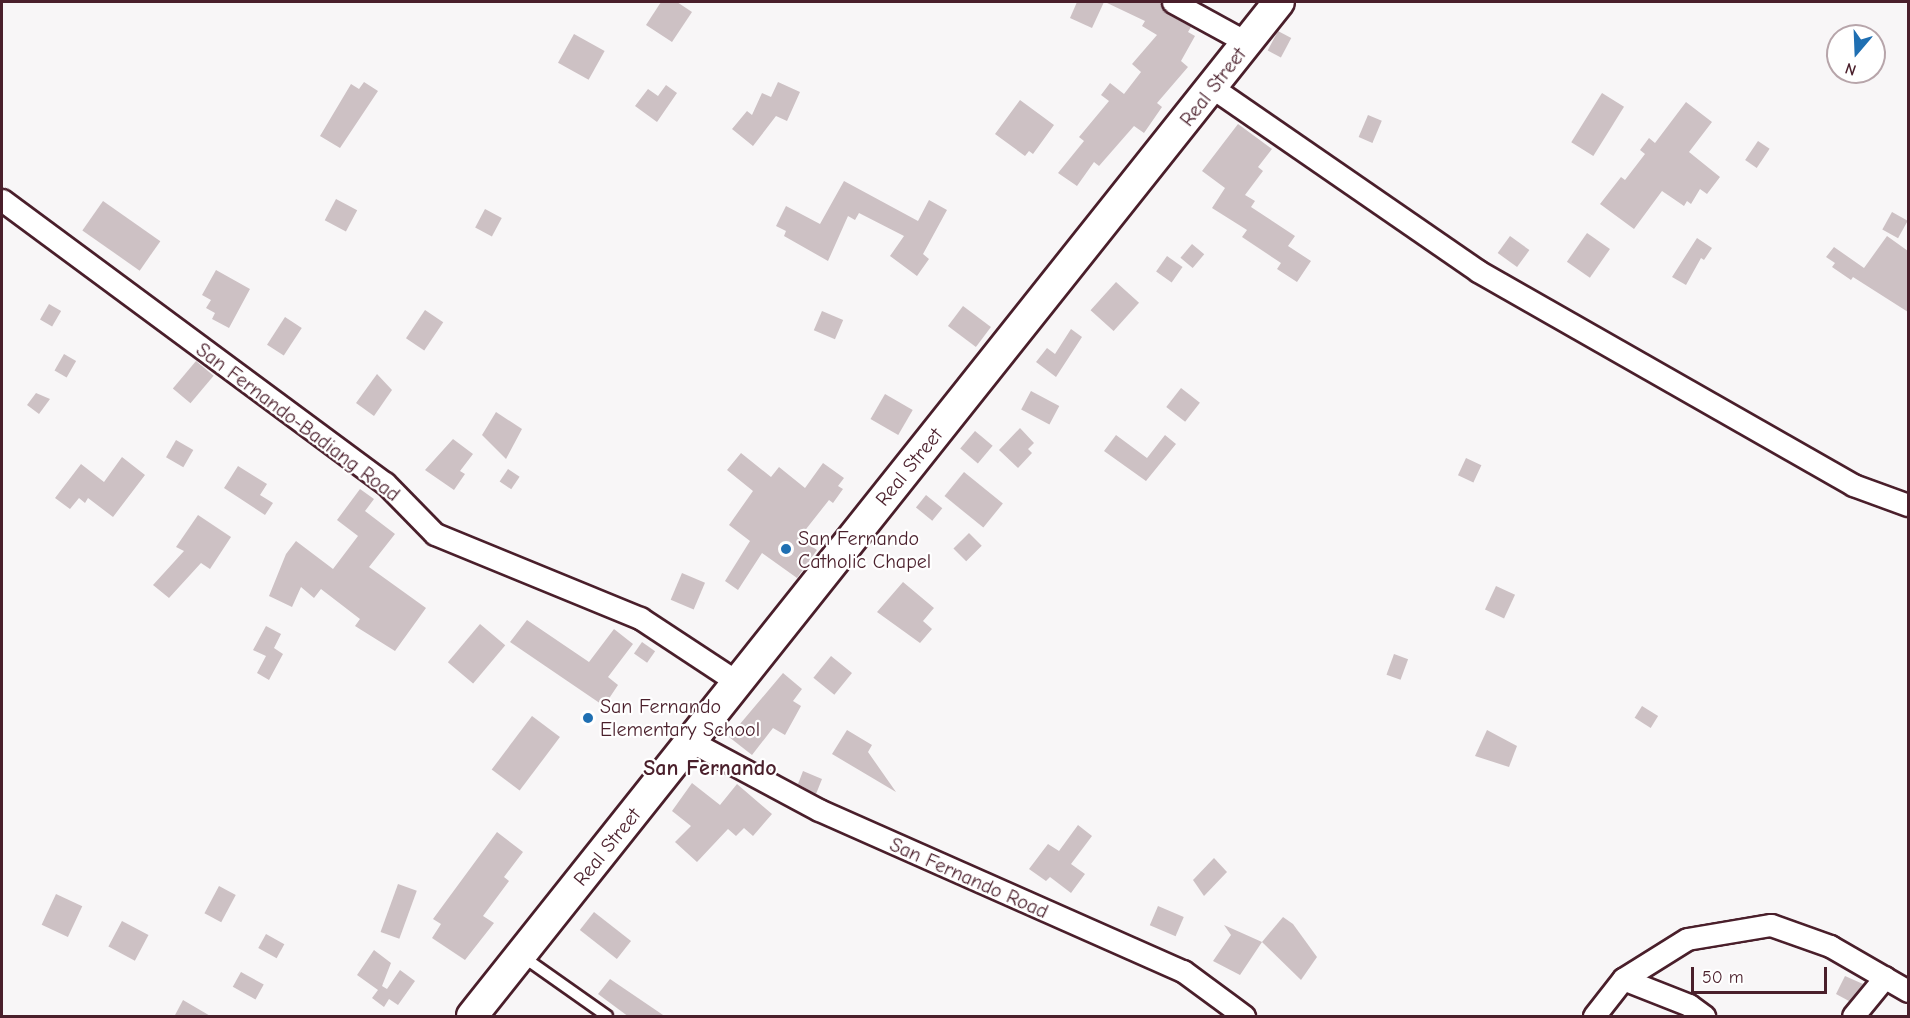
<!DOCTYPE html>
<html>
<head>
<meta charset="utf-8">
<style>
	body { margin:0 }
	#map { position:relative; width:1910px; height:1018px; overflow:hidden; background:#f8f6f7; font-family:"Comic Neue",sans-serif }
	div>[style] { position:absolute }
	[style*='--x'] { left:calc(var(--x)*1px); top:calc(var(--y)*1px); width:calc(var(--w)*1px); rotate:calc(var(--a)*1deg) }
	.building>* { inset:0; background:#cdc1c4; transform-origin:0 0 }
	.roads { filter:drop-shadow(2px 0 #4a1f2b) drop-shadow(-2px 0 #4a1f2b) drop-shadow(0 2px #4a1f2b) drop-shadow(0 -2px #4a1f2b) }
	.service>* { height:10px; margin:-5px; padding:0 5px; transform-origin:5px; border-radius:5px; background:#fff }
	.minor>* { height:21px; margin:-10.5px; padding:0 10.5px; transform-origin:10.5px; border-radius:10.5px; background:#fff }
	.secondary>* { height:30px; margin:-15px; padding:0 15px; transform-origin:15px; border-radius:15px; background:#fff }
	.dots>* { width:16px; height:16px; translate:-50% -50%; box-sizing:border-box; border:3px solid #fff; border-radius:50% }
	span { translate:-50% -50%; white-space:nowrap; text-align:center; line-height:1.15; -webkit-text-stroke:4.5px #fff; paint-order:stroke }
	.street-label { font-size:20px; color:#4a1f2b }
	.poi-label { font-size:20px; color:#4a1f2b }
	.left { translate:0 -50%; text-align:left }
	.quarter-label { font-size:22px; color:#4a1f2b; font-weight:700 }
	.frame { position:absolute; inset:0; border:3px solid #4a1f2b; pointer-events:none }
	.north { position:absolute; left:1826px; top:24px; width:60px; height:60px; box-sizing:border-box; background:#fff; border:2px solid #b7a5aa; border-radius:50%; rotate:199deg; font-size:16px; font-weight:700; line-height:24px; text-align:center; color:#4a1f2b }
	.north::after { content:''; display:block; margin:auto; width:21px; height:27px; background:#1f6fb2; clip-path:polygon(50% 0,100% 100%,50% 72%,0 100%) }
	.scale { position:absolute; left:1691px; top:967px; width:136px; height:27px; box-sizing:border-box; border:3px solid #4a1f2b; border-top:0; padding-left:8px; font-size:18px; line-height:21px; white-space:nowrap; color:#4a1f2b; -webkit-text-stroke:4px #fff; paint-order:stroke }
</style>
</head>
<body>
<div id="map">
	<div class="building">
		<div style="clip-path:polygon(661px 2px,677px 2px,692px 12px,672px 42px,646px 25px)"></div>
		<div style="clip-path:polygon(1077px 2px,1104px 2px,1092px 28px,1070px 18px)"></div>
		<div style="clip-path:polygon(1105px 2px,1160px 2px,1166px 13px,1191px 27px,1188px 32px,1195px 36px,1181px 61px,1188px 67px,1157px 103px,1162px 107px,1144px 133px,1134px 126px,1099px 166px,1094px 162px,1077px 186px,1058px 173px,1084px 141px,1079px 137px,1109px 101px,1101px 95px,1110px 83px,1124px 94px,1141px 72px,1132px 64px,1157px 35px,1142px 26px,1145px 21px)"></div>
		<div style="left:1278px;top:31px;width:15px;height:22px;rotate:28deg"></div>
		<div style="left:574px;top:34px;width:35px;height:33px;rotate:29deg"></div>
		<div style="clip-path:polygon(364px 82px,378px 91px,340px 148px,320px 136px,351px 84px,359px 89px)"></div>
		<div style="clip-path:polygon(778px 82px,800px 92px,787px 121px,776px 116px,753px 146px,732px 129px,747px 111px,752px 115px,762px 93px,771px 97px)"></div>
		<div style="clip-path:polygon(666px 85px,677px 93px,657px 122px,635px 106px,648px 89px,658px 96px)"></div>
		<div style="left:1602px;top:93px;width:26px;height:58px;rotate:32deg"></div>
		<div style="clip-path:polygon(1020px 100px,1054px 125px,1033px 154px,1029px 151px,1025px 156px,995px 134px)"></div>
		<div style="clip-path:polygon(1686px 102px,1712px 122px,1689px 152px,1720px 177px,1707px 194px,1700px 189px,1691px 204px,1687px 201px,1684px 206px,1662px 191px,1634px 229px,1600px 204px,1621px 177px,1625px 180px,1645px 154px,1640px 150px,1649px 138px,1655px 143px)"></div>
		<div style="left:1368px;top:115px;width:15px;height:24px;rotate:23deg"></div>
		<div style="clip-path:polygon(1238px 124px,1272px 149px,1258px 167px,1263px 171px,1245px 195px,1255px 201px,1251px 207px,1295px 236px,1288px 246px,1311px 261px,1297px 282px,1277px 269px,1281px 263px,1242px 237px,1247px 230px,1212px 208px,1225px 188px,1202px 171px)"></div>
		<div style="left:1758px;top:141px;width:14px;height:23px;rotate:34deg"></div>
		<div style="clip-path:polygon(844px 181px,918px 221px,929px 200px,947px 210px,923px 254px,929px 259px,917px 276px,890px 256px,904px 236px,859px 213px,855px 220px,848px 216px,828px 261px,784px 236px,786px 231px,776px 226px,786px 206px,820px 224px)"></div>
		<div style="left:336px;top:199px;width:24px;height:24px;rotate:28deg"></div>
		<div style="left:103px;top:201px;width:70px;height:36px;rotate:35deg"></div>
		<div style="left:485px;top:209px;width:19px;height:21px;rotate:28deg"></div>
		<div style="left:1892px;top:212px;width:18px;height:20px;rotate:29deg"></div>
		<div style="left:1587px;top:233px;width:28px;height:35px;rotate:35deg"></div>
		<div style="left:1510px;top:236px;width:24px;height:21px;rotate:36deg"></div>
		<div style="clip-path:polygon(1887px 236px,1908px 251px,1908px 312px,1853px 277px,1851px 280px,1832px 267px,1835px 263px,1826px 257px,1834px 247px,1864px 268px)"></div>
		<div style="clip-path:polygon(1697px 238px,1712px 248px,1704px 260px,1701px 258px,1686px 285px,1672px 277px)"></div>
		<div style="left:1192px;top:244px;width:16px;height:18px;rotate:40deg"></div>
		<div style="left:1167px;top:256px;width:19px;height:19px;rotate:35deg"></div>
		<div style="clip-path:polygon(216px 270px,250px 289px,229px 328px,212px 319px,215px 313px,206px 308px,211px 300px,202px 295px)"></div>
		<div style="left:1116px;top:282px;width:31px;height:38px;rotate:42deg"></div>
		<div style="left:49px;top:304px;width:14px;height:18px;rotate:30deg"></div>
		<div style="left:963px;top:306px;width:35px;height:25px;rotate:37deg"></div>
		<div style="left:425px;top:310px;width:22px;height:34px;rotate:34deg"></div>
		<div style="left:822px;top:311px;width:23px;height:21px;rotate:23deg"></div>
		<div style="left:285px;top:317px;width:20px;height:33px;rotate:33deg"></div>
		<div style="clip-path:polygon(1071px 329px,1082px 337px,1056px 377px,1036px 362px,1047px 348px,1055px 354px)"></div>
		<div style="left:64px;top:354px;width:14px;height:19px;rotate:30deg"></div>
		<div style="left:196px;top:361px;width:23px;height:36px;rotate:40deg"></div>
		<div style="clip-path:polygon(377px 374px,392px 390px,374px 416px,356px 403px)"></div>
		<div style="left:1181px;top:388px;width:24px;height:24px;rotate:38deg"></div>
		<div style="left:1031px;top:391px;width:32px;height:21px;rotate:28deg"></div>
		<div style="clip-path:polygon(36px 393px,50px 399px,39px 414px,27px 405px)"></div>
		<div style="left:885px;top:394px;width:32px;height:29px;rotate:30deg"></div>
		<div style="clip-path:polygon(496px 412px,522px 429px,506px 459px,482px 435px)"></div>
		<div style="clip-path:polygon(1020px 428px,1034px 443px,1028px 449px,1032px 453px,1018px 468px,999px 450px)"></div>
		<div style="left:975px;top:431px;width:23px;height:23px;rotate:40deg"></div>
		<div style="clip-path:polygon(1116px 435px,1147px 458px,1165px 435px,1176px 444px,1146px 481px,1104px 451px)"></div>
		<div style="clip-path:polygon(453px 439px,473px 454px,460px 471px,465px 474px,454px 490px,425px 470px)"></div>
		<div style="left:176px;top:440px;width:20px;height:20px;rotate:30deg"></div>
		<div style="clip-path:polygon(741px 453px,771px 477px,779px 467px,805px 488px,823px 463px,844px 478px,838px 486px,843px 489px,833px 503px,829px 500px,799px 538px,817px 550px,797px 578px,762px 553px,738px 590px,725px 581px,750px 541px,729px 525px,753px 491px,727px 470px)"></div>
		<div style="clip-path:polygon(122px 457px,145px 475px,113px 517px,88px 498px,85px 503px,79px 498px,70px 509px,55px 498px,81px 464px,104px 482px)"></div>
		<div style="left:1466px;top:458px;width:17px;height:19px;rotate:25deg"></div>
		<div style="clip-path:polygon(238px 466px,267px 484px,260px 495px,273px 503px,265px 515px,224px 488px)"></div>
		<div style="left:508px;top:469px;width:14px;height:15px;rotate:34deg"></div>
		<div style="left:964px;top:472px;width:50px;height:31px;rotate:39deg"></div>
		<div style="clip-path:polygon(360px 489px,374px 499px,365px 511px,395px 534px,369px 567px,426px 608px,395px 651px,355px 626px,360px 619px,321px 589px,314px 598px,301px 587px,292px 607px,269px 596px,286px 554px,296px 541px,333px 569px,358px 536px,337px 520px)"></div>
		<div style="left:926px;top:495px;width:21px;height:16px;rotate:39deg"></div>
		<div style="clip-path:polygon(198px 515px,231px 537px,210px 569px,201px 563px,169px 598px,153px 585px,184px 551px,176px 547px)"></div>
		<div style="left:969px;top:533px;width:18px;height:22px;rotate:45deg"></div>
		<div style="left:682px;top:573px;width:25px;height:29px;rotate:23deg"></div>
		<div style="clip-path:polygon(903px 582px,934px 608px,923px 621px,932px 629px,920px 643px,877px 612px)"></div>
		<div style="left:1496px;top:586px;width:21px;height:26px;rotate:25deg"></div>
		<div style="clip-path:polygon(527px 620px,589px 662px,614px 629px,633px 644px,608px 677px,618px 685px,604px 706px,510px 642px)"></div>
		<div style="left:480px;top:624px;width:33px;height:50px;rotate:40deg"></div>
		<div style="clip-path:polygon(266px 626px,281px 634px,274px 648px,283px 654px,269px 680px,257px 673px,266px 656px,253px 650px)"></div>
		<div style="left:642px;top:642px;width:16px;height:14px;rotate:35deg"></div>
		<div style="left:1394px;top:654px;width:15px;height:22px;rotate:20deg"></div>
		<div style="left:831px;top:656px;width:27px;height:28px;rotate:39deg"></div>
		<div style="clip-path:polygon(783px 673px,802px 689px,793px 701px,801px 706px,785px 735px,773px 728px,752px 755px,729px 737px)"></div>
		<div style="left:1642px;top:706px;width:19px;height:14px;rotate:32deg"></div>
		<div style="left:532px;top:716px;width:35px;height:67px;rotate:37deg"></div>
		<div style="clip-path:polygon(847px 730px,872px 745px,868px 752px,896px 792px,832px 754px)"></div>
		<div style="clip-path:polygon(1487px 730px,1517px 746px,1509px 767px,1475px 756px)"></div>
		<div style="clip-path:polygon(803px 771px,822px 779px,816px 794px,798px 784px)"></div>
		<div style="clip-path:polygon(692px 783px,720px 805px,737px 784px,772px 814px,753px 836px,744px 828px,736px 836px,728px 829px,697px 862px,675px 842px,691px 826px,672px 811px)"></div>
		<div style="clip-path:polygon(1078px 825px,1092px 836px,1071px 864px,1085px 874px,1071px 893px,1050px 877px,1046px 881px,1029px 869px,1048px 844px,1059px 851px)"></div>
		<div style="clip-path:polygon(497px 832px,523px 852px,504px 877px,509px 881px,483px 916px,494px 923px,465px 960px,432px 938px,441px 924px,433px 919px)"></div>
		<div style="clip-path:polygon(1214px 858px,1227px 872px,1204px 896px,1193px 880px)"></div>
		<div style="left:398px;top:884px;width:20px;height:51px;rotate:20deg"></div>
		<div style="left:219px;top:886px;width:19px;height:31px;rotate:28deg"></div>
		<div style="left:56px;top:894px;width:29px;height:34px;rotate:25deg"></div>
		<div style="left:1158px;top:906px;width:28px;height:21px;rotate:23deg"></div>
		<div style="left:594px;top:912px;width:47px;height:23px;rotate:38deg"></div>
		<div style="clip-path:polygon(1283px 917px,1293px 924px,1317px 957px,1301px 980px,1262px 942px)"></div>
		<div style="left:122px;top:921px;width:30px;height:29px;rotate:28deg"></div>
		<div style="clip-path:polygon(1224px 925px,1262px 942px,1240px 975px,1213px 961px,1231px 935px)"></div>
		<div style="left:266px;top:934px;width:21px;height:16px;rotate:29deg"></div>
		<div style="clip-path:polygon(374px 950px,391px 963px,382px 986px,387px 989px,400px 970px,415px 981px,398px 1005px,389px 999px,384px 1007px,372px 998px,378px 990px,357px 975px)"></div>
		<div style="left:241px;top:972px;width:26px;height:17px;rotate:29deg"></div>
		<div style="clip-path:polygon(1845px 976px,1863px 984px,1849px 1001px,1836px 994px)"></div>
		<div style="clip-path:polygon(610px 979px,666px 1017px,629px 1017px,598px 994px)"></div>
		<div style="clip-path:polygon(183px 1000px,212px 1017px,174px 1017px)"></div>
	</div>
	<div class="roads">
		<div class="service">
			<div style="--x:522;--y:956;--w:104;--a:35.2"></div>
		</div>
		<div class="minor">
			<div style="--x:1173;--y:2;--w:85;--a:28.7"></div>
			<div style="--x:1213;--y:88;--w:322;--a:34.6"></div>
			<div style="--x:1478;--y:271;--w:432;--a:29.7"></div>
			<div style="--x:1853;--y:485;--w:59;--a:20"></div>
			<div style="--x:2;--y:200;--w:476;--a:36.5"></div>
			<div style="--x:385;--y:483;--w:71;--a:45.6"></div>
			<div style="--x:435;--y:534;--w:222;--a:22.3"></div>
			<div style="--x:640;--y:618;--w:116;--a:33.4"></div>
			<div style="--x:692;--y:742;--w:144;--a:28.2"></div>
			<div style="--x:819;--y:810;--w:398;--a:23.9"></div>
			<div style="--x:1183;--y:971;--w:76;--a:36.4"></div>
			<div style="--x:1623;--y:979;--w:71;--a:21.5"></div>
			<div style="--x:1689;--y:1005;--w:19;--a:36"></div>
			<div style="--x:1594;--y:1016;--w:47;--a:-51.9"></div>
			<div style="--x:1623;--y:979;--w:75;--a:-32"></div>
			<div style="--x:1687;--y:939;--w:85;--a:-9.5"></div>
			<div style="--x:1771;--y:925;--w:63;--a:19.6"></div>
			<div style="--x:1830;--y:946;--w:90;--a:30"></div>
			<div style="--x:1853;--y:1016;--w:50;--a:-50.6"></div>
		</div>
		<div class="secondary">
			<div style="--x:472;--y:1016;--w:1296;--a:-51.49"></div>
		</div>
	</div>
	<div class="dots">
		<div style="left:786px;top:549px;background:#1f6fb2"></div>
		<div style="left:588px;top:718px;background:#1f6fb2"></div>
	</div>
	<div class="street-label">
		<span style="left:1213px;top:87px;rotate:-52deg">Real Street</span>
		<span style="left:298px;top:422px;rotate:37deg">San Fernando-Badiang Road</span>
		<span style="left:909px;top:467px;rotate:-51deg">Real Street</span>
		<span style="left:607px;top:847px;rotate:-51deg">Real Street</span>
		<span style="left:969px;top:878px;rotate:24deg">San Fernando Road</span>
	</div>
	<div class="poi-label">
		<span class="left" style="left:798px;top:550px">San Fernando<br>Catholic Chapel</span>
		<span class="left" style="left:600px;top:718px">San Fernando<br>Elementary School</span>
	</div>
	<div class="quarter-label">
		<span style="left:710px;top:769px">San Fernando</span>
	</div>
	<div class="frame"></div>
	<div class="north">N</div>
	<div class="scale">50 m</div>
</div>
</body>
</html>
